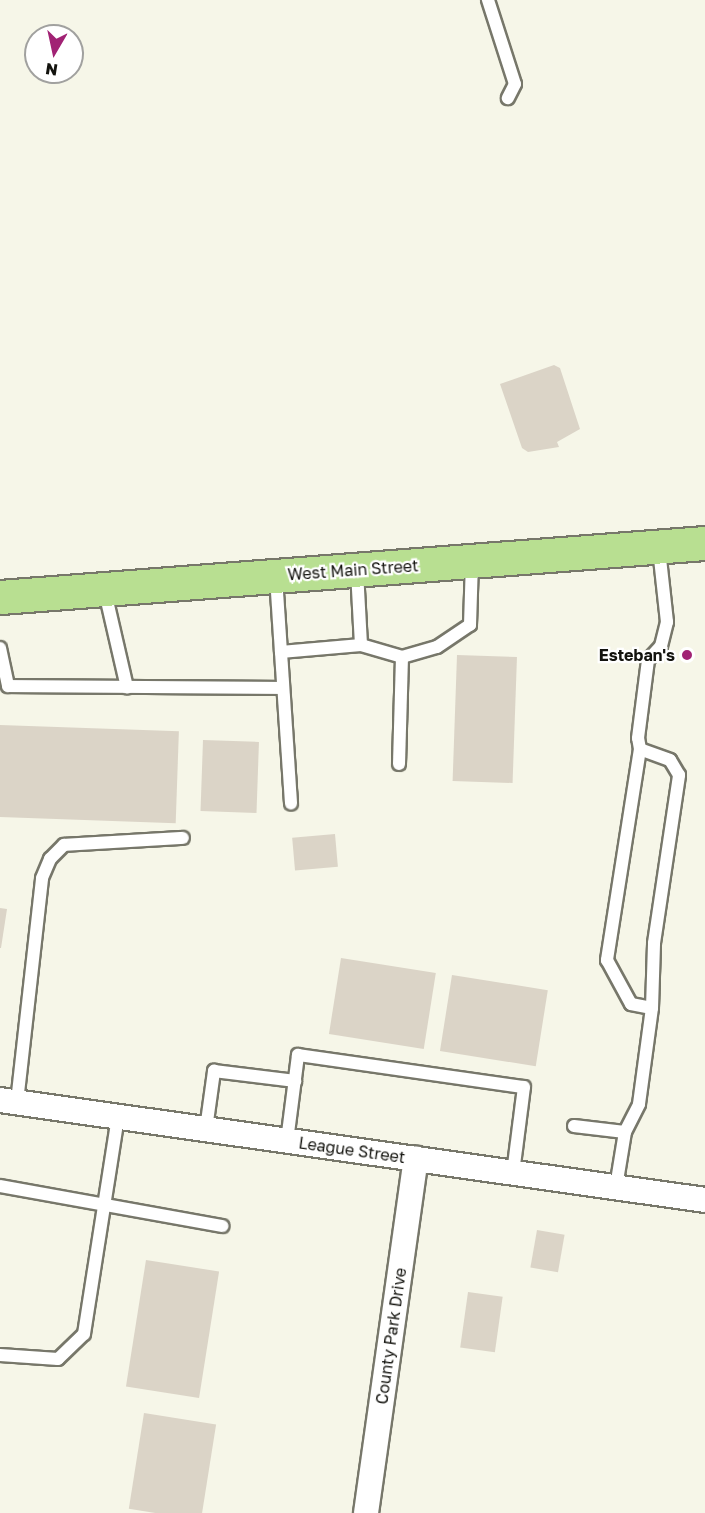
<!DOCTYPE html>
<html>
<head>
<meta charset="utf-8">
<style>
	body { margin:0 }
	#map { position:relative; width:705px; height:1513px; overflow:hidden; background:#f6f6e8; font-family:"Golos Text",sans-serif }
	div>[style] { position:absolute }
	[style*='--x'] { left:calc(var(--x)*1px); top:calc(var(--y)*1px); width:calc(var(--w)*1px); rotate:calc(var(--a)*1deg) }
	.building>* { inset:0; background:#dbd4c7; transform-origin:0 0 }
	.roads { filter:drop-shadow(2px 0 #77776a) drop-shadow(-2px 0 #77776a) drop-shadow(0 2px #77776a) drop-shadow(0 -2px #77776a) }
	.service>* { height:12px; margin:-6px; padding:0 6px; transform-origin:6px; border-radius:6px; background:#fff }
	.minor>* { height:24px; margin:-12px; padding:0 12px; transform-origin:12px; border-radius:12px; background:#fff }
	.primary>* { height:33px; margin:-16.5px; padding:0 16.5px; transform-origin:16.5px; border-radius:16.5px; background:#b8df91 }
	.dots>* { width:16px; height:16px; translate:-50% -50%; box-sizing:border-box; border:3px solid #fff; border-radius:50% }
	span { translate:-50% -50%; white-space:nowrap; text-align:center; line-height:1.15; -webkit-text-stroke:4.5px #fff; paint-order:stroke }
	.street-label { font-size:16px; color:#13130e }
	.poi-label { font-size:16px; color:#13130e; font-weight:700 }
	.right { translate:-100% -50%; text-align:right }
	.north { position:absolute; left:24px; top:24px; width:60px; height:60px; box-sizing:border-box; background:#fff; border:2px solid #a1a19f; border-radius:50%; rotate:189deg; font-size:16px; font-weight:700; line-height:24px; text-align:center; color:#13130e }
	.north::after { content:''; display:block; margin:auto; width:21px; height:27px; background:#a12274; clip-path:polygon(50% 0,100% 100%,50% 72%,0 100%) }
</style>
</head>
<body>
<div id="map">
	<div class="building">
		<div style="clip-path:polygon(554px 365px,560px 368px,580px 429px,557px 442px,559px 447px,528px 452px,522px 448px,500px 384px)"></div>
		<div style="left:457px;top:655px;width:60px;height:126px;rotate:2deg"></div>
		<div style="left:0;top:725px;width:179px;height:92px;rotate:2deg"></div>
		<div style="left:203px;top:740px;width:56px;height:71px;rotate:2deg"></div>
		<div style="left:335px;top:834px;width:33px;height:43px;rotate:85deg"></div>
		<div style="clip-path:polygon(0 908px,7px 909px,1px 948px,0 948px)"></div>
		<div style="left:341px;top:958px;width:96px;height:77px;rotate:9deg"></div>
		<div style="left:452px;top:975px;width:97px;height:77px;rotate:9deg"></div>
		<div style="left:537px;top:1230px;width:28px;height:38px;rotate:10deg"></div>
		<div style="left:146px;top:1260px;width:74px;height:128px;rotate:9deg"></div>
		<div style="left:468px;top:1292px;width:35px;height:56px;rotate:8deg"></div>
		<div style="left:144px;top:1413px;width:73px;height:97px;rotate:9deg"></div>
	</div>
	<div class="roads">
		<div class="service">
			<div style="--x:488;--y:0;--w:88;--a:72.2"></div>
			<div style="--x:515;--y:84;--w:16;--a:117"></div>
			<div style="--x:357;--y:571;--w:74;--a:86.9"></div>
			<div style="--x:361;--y:645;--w:43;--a:16.3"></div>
			<div style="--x:402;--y:657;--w:36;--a:-16"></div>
			<div style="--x:437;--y:647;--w:40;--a:-34"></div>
			<div style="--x:470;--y:625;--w:63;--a:-88.2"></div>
			<div style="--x:276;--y:577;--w:227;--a:86.2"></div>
			<div style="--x:105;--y:592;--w:98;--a:77"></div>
			<div style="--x:0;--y:648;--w:39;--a:78"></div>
			<div style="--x:8;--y:686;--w:275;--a:0.4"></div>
			<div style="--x:281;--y:652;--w:80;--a:-5"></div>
			<div style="--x:640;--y:749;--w:214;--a:98.9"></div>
			<div style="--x:607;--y:960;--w:50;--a:61.4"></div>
			<div style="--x:631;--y:1004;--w:21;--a:11"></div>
			<div style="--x:399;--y:764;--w:107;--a:-88.4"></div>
			<div style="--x:17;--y:1102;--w:225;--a:-83.6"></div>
			<div style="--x:42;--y:878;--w:21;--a:-67"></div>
			<div style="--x:50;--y:859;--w:20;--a:-45"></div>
			<div style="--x:64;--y:845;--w:119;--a:-3.4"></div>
			<div style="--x:574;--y:1126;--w:51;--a:6.7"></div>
			<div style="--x:625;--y:1132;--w:56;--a:99.3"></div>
			<div style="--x:206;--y:1129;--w:59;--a:-82.1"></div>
			<div style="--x:214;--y:1071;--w:82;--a:7"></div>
			<div style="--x:625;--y:1132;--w:31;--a:-63"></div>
			<div style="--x:639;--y:1104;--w:97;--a:-82.3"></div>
			<div style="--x:652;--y:1008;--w:65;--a:-88.2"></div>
			<div style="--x:654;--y:943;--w:170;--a:-81.5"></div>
			<div style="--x:679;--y:775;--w:17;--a:-121"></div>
			<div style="--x:670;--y:760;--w:32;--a:-160"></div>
			<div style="--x:640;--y:749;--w:11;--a:-100"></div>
			<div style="--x:638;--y:738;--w:79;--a:-82.7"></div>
			<div style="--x:648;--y:660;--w:19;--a:-47"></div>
			<div style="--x:661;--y:646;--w:25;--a:-76"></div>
			<div style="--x:667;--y:622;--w:73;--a:-96.3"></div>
			<div style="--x:287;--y:1141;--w:87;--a:-82.7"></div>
			<div style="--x:298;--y:1055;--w:228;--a:8.1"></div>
			<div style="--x:524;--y:1087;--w:87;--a:97.3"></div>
			<div style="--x:0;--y:1186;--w:226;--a:10.2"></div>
			<div style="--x:0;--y:1355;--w:58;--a:3.9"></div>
			<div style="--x:58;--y:1359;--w:36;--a:-44"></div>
			<div style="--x:84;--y:1334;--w:221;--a:-81.1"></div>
		</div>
		<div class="minor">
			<div style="--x:0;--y:1100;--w:712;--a:8.07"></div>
			<div style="--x:366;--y:1513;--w:358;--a:-82"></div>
		</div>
		<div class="primary">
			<div style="--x:0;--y:597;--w:707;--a:-4.38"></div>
		</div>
	</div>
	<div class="dots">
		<div style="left:687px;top:655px;background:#a12274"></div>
	</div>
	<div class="street-label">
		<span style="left:353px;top:570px;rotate:-4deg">West Main Street</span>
		<span style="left:352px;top:1150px;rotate:8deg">League Street</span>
		<span style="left:391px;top:1336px;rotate:-82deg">County Park Drive</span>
	</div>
	<div class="poi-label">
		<span class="right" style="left:675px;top:655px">Esteban's</span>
	</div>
	<div class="north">N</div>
</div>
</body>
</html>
